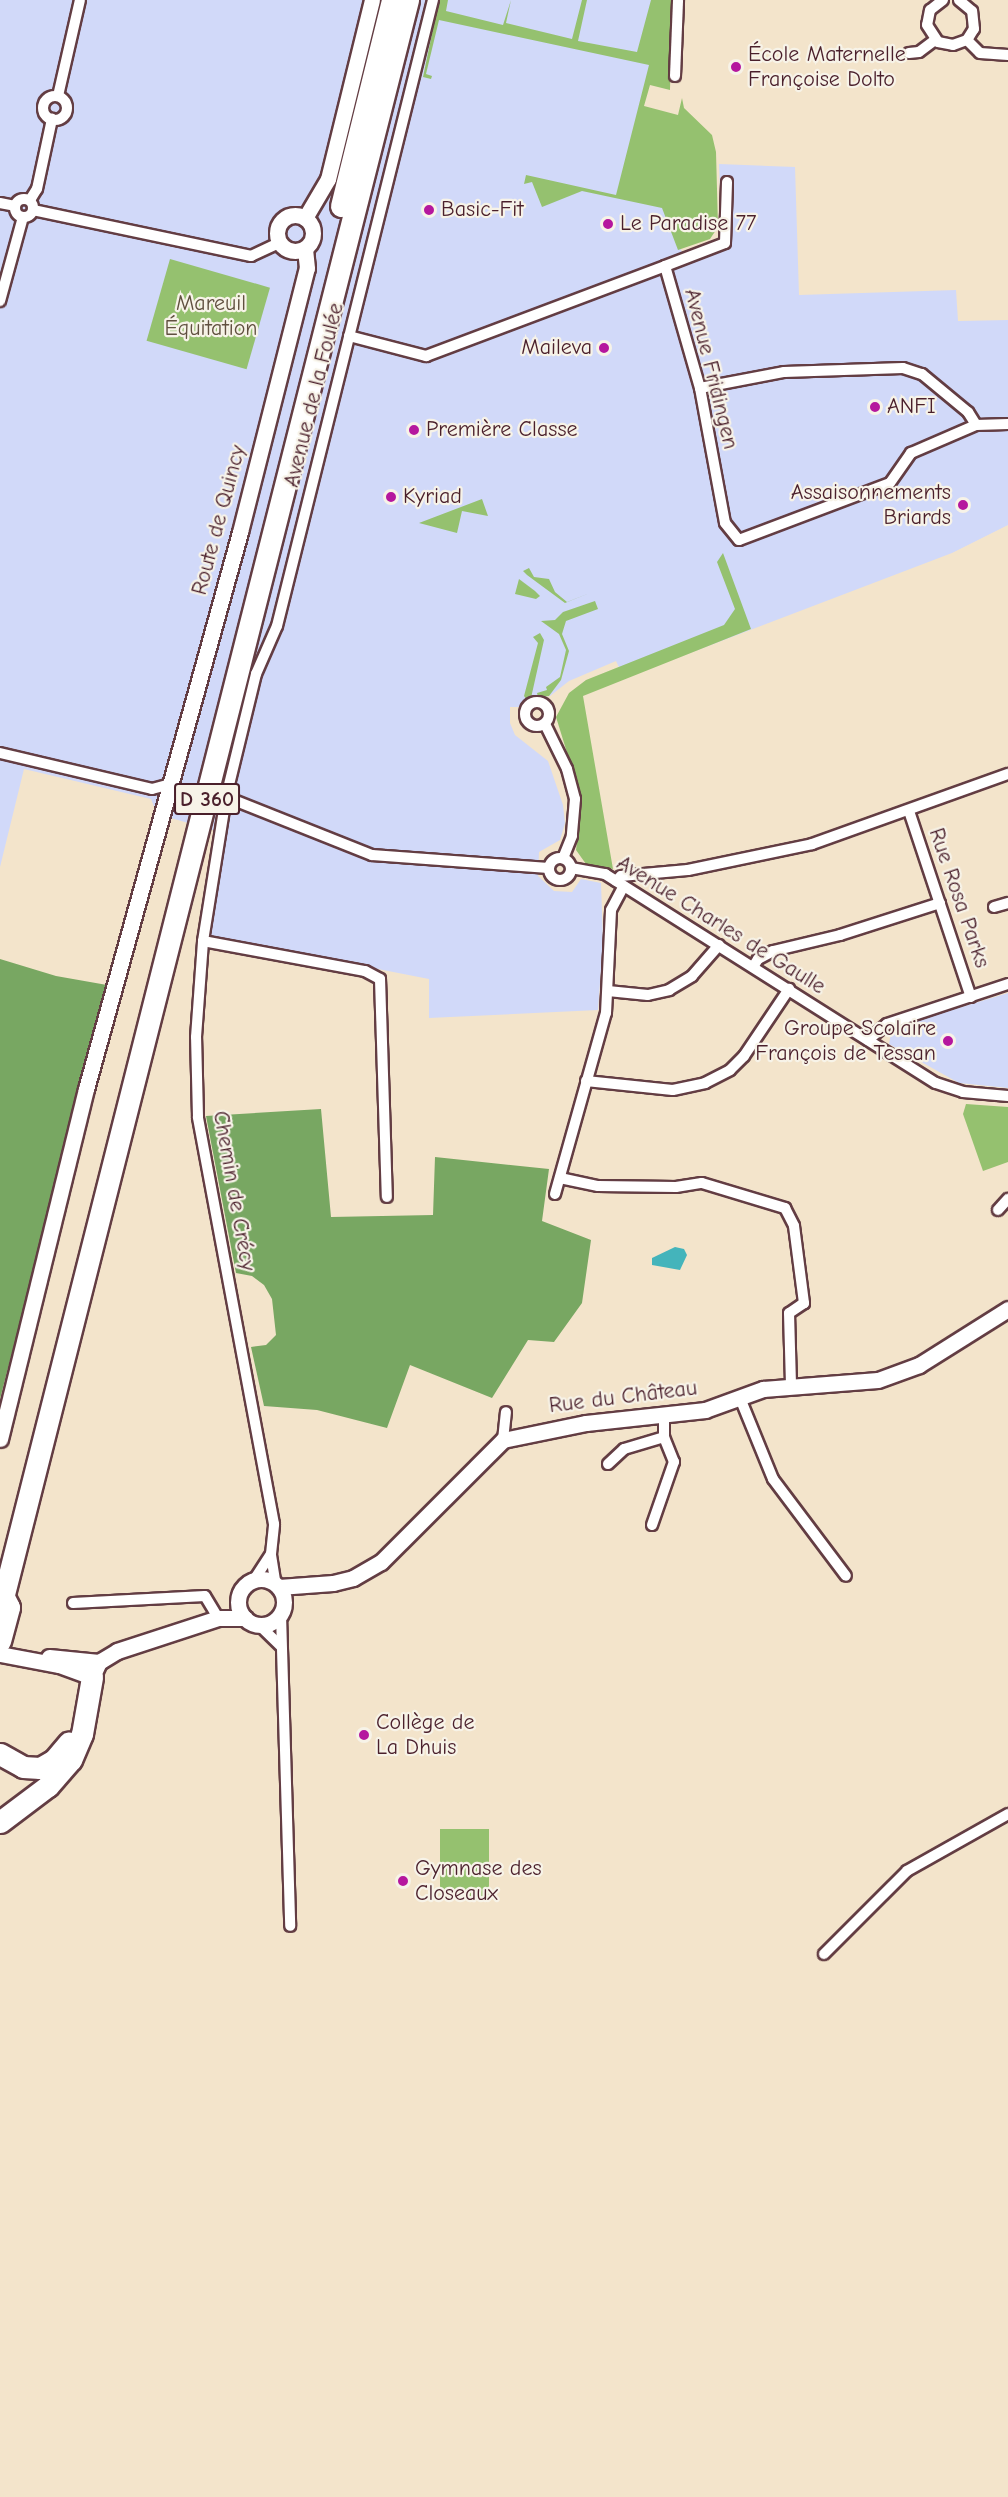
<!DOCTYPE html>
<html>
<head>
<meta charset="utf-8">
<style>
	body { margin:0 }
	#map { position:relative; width:1008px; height:2497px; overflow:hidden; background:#f3e4cb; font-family:"Comic Neue",sans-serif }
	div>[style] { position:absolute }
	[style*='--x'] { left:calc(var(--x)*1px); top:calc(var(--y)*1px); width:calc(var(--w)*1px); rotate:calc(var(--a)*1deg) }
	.built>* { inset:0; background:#d1d9f9 }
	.green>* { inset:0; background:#95c16f; transform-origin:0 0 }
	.forest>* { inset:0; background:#78a762 }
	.water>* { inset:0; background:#44b4bb }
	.roads { filter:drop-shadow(2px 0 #633d43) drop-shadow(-2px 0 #633d43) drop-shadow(0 2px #633d43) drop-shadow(0 -2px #633d43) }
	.street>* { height:10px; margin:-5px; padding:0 5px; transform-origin:5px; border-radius:5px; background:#fff }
	.street>.ring { margin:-5px; padding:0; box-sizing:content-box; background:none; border:10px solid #fff; border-radius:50% }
	.secondary>* { height:15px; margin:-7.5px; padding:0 7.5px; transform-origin:7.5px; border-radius:7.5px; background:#fff }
	.secondary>.ring { margin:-7.5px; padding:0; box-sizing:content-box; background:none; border:15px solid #fff; border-radius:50% }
	.highway>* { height:21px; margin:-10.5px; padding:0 10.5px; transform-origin:10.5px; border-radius:10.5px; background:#fff }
	.dots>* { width:16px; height:16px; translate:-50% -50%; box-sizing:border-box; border:3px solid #f7f3e8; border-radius:50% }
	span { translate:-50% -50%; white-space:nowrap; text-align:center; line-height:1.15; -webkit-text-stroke:4.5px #f7f3e8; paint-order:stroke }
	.shield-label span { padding:2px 4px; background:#f7f3e8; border:2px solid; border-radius:4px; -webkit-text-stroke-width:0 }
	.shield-label { font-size:21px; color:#4a1f2b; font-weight:700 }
	.poi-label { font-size:22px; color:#4a1f2b }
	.left { translate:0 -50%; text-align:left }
	.right { translate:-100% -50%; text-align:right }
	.park-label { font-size:22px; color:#60503f }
	.street-label { font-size:22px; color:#4a1f2b }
</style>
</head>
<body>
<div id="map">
	<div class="built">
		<div style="clip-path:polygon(0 0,655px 0,653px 63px,621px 197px,664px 207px,682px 252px,722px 239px,719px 164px,795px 167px,799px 295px,956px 290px,958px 321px,1008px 320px,1008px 525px,952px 553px,624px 678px,616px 661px,569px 681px,550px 696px,532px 698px,519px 707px,510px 707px,510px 723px,515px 735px,548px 761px,563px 805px,565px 823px,560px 840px,539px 852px,538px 876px,554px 891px,572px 892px,581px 879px,601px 883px,603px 942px,598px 1010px,429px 1018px,429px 979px,210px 936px,223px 833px,157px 814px,151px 799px,24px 769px,0 867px)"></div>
		<div style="clip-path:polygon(1008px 993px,1008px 1088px,959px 1083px,889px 1044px,892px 1028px)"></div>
	</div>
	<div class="green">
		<div style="clip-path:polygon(439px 0,448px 0,446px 11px,503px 25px,511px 0,506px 23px,572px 39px,582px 0,587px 0,578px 41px,637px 52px,651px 0,672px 0,670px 90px,650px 85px,644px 106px,678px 115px,682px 98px,684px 108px,712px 135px,716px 152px,718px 227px,710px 239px,678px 250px,662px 208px,582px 191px,542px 207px,532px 182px,524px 184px,526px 175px,616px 195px,649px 65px,439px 20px,426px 74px,432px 76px,431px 79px,423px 77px)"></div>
		<div style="left:170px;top:259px;width:104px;height:85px;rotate:16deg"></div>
		<div style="clip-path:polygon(482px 499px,488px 516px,462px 511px,457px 533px,419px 523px)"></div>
		<div style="clip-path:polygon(723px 553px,751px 629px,583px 696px,613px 869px,586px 864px,576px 850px,582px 801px,556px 717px,569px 693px,586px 680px,724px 625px,735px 609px,717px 562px)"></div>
		<div style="clip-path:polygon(529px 568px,534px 577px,549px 579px,555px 592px,567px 602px,592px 592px,565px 603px,527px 575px,523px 571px)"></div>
		<div style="clip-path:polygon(519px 579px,535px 591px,540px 596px,536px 599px,515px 594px)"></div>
		<div style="clip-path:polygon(595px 601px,598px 609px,566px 621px,562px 634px,569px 651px,561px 680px,549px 696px,538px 697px,537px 693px,547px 690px,546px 687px,560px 677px,566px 650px,559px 634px,541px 621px,555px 620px,563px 612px)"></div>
		<div style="clip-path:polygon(540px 633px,544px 640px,531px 698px,527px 700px,524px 696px,538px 643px,533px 637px)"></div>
		<div style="clip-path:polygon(966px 1104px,1008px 1107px,1008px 1162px,983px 1171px,963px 1114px)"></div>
		<div style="left:440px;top:1829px;width:49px;height:67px"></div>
	</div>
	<div class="forest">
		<div style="clip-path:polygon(0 959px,56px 976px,107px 985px,0 1399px)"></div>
		<div style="clip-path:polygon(321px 1109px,331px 1217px,433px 1215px,435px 1157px,549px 1169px,542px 1221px,591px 1240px,582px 1303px,554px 1342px,528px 1340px,492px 1398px,410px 1365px,387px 1428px,317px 1410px,264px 1406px,251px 1347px,266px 1345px,276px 1335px,272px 1299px,264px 1285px,252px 1276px,236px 1273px,206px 1116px)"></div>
	</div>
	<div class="water">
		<div style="clip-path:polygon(675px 1247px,684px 1249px,687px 1255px,680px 1270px,652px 1265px,652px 1258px)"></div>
	</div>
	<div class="roads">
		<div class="street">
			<div style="--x:943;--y:0;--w:16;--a:142"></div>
			<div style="--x:930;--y:10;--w:15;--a:101"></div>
			<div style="--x:927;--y:25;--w:20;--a:57"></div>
			<div style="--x:938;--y:42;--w:15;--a:11"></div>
			<div style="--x:953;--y:45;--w:15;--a:-20"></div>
			<div style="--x:967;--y:40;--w:13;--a:-58"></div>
			<div style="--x:974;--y:29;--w:18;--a:-96"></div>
			<div style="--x:972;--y:11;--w:17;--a:-140"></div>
			<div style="--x:967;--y:40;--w:18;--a:45"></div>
			<div style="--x:980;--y:53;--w:28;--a:4"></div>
			<div style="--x:909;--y:53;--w:10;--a:-6"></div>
			<div style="--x:919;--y:52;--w:20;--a:-37"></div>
			<div style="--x:675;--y:76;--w:76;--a:-87.7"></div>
			<div style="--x:58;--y:96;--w:98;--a:-77.1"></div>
			<div class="ring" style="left:43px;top:96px;width:14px;height:14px"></div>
			<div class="ring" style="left:15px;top:199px;width:8px;height:8px"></div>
			<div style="--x:30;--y:200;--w:13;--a:-58"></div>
			<div style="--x:37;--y:189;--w:72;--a:-77.9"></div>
			<div style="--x:0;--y:203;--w:15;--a:11"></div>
			<div style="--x:33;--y:210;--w:223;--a:11.9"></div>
			<div style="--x:251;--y:256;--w:31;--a:-25"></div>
			<div style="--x:665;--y:266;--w:64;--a:-21"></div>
			<div style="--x:725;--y:243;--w:61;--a:-88.1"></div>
			<div style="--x:0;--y:301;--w:87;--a:-74.7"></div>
			<div style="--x:349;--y:336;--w:80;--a:14.6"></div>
			<div style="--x:426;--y:356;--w:255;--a:-20.6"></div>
			<div style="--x:665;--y:266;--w:127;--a:74"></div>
			<div style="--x:700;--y:388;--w:137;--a:79.5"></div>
			<div style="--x:725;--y:523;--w:22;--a:51"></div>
			<div style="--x:739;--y:540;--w:161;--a:-20.7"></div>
			<div style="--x:890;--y:483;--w:37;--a:-55"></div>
			<div style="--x:911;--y:453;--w:71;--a:-23.3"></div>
			<div style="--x:700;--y:388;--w:86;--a:-10.8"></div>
			<div style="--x:784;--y:372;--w:119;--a:-1.9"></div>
			<div style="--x:903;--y:368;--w:20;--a:18"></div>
			<div style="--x:922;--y:374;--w:60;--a:39.6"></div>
			<div style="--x:968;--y:412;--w:15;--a:58"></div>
			<div style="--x:976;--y:425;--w:32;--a:-2"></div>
			<div class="ring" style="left:525px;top:702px;width:14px;height:14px"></div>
			<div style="--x:545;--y:724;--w:50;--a:63.9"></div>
			<div style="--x:567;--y:769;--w:31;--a:75"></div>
			<div style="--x:575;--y:799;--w:37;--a:95"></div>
			<div style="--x:572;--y:836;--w:24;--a:112"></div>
			<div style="--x:0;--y:753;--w:156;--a:13.3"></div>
			<div style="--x:152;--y:789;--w:20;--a:-15"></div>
			<div style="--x:226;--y:797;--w:157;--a:21.7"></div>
			<div style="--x:372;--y:855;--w:177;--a:4.2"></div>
			<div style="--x:909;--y:811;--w:196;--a:71.6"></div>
			<div class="ring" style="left:549px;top:858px;width:12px;height:12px"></div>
			<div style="--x:571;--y:868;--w:35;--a:10"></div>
			<div style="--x:605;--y:874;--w:391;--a:32.3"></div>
			<div style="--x:936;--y:1083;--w:28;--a:18"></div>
			<div style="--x:963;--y:1092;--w:45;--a:5.1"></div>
			<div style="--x:616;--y:881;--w:7;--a:-45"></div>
			<div style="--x:621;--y:876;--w:67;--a:-5.1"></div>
			<div style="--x:688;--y:870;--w:127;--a:-11.8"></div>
			<div style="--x:812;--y:844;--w:208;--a:-19.7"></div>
			<div style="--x:994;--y:907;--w:15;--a:-16"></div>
			<div style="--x:203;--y:941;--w:165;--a:10.5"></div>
			<div style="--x:365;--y:971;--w:17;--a:28"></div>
			<div style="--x:380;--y:979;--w:218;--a:88.2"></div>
			<div style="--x:753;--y:967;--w:9;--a:-58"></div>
			<div style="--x:758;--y:959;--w:17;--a:-28"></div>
			<div style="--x:773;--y:951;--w:69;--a:-13.4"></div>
			<div style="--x:840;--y:935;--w:105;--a:-17.7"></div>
			<div style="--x:608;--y:991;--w:40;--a:5.7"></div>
			<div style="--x:648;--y:995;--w:22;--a:-13"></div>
			<div style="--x:669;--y:990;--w:27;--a:-31"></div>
			<div style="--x:692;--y:976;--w:41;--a:-48.9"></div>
			<div style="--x:868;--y:1040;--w:25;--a:-40"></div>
			<div style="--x:887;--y:1024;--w:127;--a:-18.3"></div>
			<div style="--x:586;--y:1081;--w:87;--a:5.9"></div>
			<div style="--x:673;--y:1090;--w:33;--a:-12"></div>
			<div style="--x:705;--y:1083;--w:28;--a:-27"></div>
			<div style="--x:730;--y:1070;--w:20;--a:-45"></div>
			<div style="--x:744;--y:1056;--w:81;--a:-56.1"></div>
			<div style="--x:560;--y:1178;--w:39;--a:12"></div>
			<div style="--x:598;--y:1186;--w:78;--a:0.7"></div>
			<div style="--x:676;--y:1187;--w:26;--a:-9"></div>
			<div style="--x:702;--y:1183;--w:87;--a:16.8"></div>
			<div style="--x:785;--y:1208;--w:20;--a:63"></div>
			<div style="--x:794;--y:1226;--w:78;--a:82.6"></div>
			<div style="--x:804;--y:1303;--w:18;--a:146"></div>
			<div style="--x:789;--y:1313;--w:73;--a:88.4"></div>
			<div style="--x:555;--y:1194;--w:188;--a:-74.3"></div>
			<div style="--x:606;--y:1013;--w:103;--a:-87.2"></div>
			<div style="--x:611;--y:910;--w:27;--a:-62"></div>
			<div style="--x:998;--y:1210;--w:15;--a:-48"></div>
			<div style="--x:740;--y:1398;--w:87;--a:67.8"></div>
			<div style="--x:773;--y:1479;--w:121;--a:53"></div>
			<div style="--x:503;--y:1440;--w:28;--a:-84"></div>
			<div style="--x:608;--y:1464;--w:22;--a:-43"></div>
			<div style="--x:624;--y:1449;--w:42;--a:-16.7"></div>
			<div style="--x:664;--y:1437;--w:21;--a:-90"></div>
			<div style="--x:652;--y:1525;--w:67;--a:-70.8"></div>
			<div style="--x:674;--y:1462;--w:27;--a:-112"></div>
			<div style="--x:271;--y:1555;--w:30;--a:81"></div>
			<div style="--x:254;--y:1580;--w:31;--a:-57"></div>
			<div style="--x:271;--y:1554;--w:30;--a:-84"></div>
			<div style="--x:274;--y:1524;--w:414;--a:-100.6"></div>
			<div style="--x:198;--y:1117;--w:80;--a:-91.4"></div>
			<div style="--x:196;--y:1037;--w:96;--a:-85.8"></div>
			<div style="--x:203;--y:941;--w:146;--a:-80.9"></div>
			<div style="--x:226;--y:797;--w:127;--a:-76.3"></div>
			<div style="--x:256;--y:674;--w:52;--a:-66.4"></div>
			<div style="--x:277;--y:626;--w:645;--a:-76.01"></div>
			<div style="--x:73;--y:1603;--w:132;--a:-3"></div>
			<div style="--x:205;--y:1596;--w:26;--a:59"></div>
			<div style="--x:281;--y:1615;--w:311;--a:88.3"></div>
			<div style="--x:259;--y:1625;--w:30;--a:44"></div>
			<div style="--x:824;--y:1954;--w:117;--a:-45"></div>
			<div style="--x:907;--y:1871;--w:116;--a:-29.4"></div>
		</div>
		<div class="secondary">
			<div class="ring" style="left:277px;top:215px;width:21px;height:21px"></div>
			<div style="--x:305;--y:218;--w:45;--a:-59.5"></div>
			<div style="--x:328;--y:179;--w:184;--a:-76.2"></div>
			<div style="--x:0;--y:1439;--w:360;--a:-76.2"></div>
			<div style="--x:86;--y:1089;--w:578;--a:-74.54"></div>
			<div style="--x:240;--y:532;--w:272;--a:-75.8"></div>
			<div style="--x:307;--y:268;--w:19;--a:-96"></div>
			<div class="ring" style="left:238px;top:1579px;width:31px;height:31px"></div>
			<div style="--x:279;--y:1587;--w:54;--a:-4.2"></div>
			<div style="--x:333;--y:1583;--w:21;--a:-14"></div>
			<div style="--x:353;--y:1578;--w:32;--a:-30"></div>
			<div style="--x:381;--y:1562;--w:173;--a:-45"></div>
			<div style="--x:503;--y:1440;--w:85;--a:-11.6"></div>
			<div style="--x:586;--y:1423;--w:120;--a:-6.2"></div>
			<div style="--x:705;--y:1410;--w:62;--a:-19.9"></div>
			<div style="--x:763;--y:1389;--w:115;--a:-4.5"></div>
			<div style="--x:878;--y:1380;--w:44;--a:-20.1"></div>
			<div style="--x:919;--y:1365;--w:105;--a:-32.2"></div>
			<div style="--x:0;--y:1654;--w:60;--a:10.6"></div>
			<div style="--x:59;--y:1665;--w:35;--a:20"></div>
			<div style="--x:92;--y:1677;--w:17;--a:-65"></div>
			<div style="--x:99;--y:1662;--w:21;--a:-31"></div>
			<div style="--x:117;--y:1651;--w:106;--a:-18.1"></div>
			<div style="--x:218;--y:1618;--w:27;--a:0"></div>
			<div style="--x:49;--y:1657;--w:50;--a:5.7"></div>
		</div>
		<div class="highway">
			<div style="--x:341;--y:206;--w:212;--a:-76.1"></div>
			<div style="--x:0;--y:1610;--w:1661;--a:-75.78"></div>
			<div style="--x:0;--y:1641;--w:35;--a:-75"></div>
			<div style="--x:9;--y:1607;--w:9;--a:-117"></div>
			<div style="--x:0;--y:1754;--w:26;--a:29"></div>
			<div style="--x:23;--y:1767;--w:17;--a:3"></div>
			<div style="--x:40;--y:1768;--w:16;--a:-30"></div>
			<div style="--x:54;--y:1760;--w:23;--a:-50"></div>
			<div style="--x:0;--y:1822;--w:60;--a:-36.9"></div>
			<div style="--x:48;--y:1786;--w:35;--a:-49"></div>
			<div style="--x:71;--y:1760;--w:28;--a:-67"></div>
			<div style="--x:82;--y:1734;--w:58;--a:-80"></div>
		</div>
	</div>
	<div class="dots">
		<div style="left:736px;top:67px;background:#b5179e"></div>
		<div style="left:429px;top:210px;background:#b5179e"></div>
		<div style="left:608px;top:224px;background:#b5179e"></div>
		<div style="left:604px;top:348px;background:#b5179e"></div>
		<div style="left:875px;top:407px;background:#b5179e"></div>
		<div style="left:414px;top:430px;background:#b5179e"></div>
		<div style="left:391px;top:497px;background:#b5179e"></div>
		<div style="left:963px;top:505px;background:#b5179e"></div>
		<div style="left:948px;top:1041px;background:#b5179e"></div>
		<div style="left:364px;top:1735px;background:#b5179e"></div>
		<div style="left:403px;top:1881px;background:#b5179e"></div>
	</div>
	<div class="shield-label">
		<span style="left:207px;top:799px">D 360</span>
	</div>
	<div class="poi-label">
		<span class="left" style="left:748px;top:67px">École Maternelle<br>Françoise Dolto</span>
		<span class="left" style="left:441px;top:210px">Basic-Fit</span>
		<span class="left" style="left:620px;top:224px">Le Paradise 77</span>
		<span class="right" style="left:592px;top:348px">Maileva</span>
		<span class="left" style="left:887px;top:407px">ANFI</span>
		<span class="left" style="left:426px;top:430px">Première Classe</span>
		<span class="right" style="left:951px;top:505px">Assaisonnements<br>Briards</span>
		<span class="left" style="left:403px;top:497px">Kyriad</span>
		<span class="right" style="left:936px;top:1041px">Groupe Scolaire<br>François de Tessan</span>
		<span class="left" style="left:376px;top:1735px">Collège de<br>La Dhuis</span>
		<span class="left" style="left:415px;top:1881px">Gymnase des<br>Closeaux</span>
	</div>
	<div class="park-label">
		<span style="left:211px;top:316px">Mareuil<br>Équitation</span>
	</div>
	<div class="street-label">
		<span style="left:711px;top:369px;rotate:76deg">Avenue Fridingen</span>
		<span style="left:314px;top:395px;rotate:-76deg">Avenue de la Foulée</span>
		<span style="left:219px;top:520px;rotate:-75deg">Route de Quincy</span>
		<span style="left:959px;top:898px;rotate:71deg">Rue Rosa Parks</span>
		<span style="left:721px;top:925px;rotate:32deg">Avenue Charles de Gaulle</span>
		<span style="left:234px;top:1191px;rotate:80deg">Chemin de Crécy</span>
		<span style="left:623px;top:1397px;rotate:-7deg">Rue du Château</span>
	</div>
</div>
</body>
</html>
